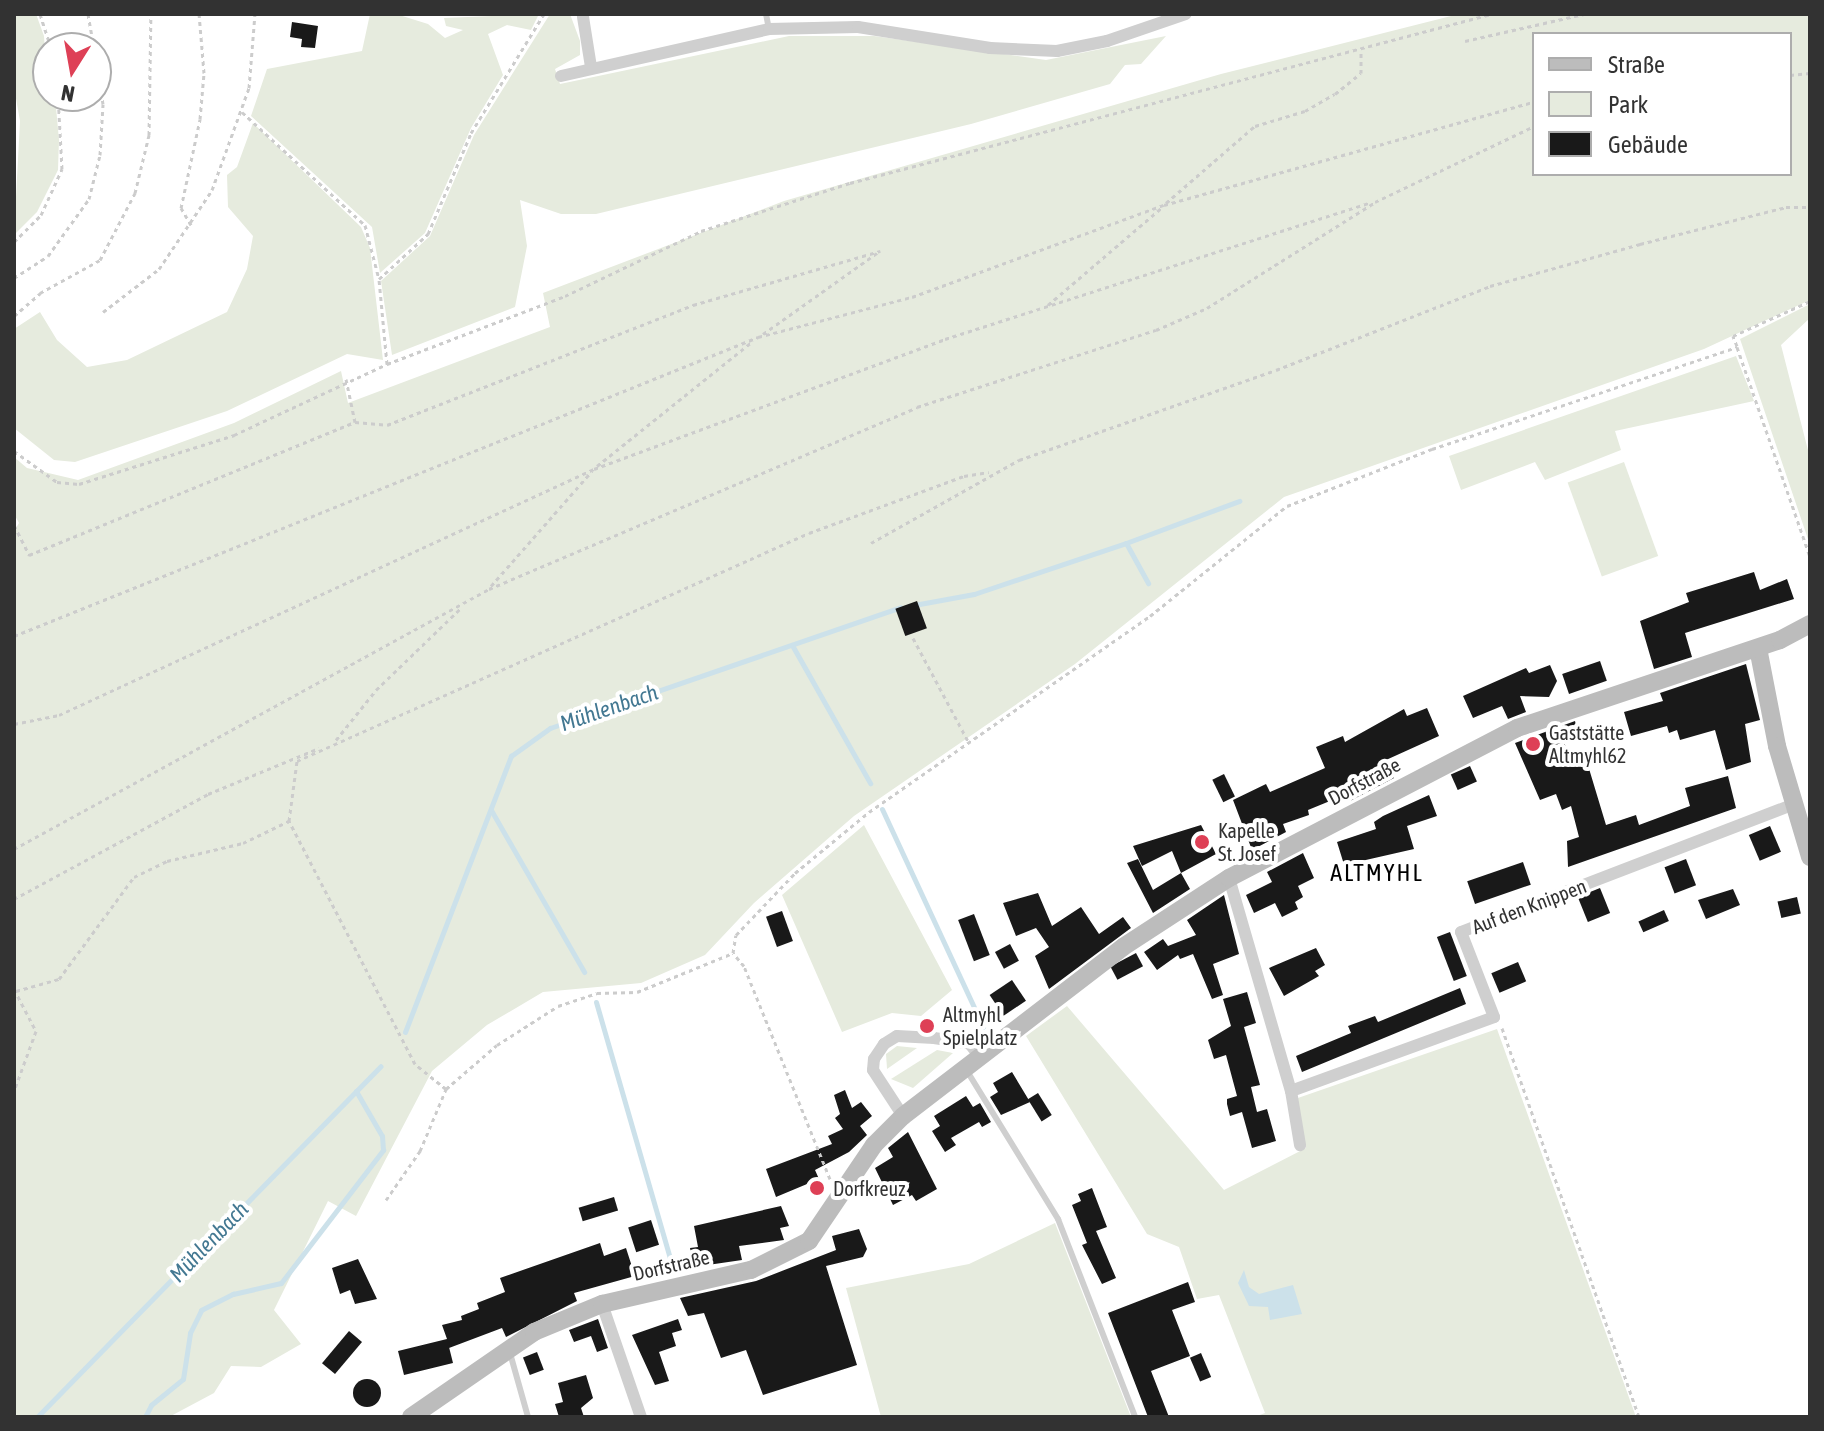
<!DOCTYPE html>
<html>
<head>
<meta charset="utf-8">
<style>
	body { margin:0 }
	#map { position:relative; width:1824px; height:1431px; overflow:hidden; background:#fff; font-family:"Asap Condensed",sans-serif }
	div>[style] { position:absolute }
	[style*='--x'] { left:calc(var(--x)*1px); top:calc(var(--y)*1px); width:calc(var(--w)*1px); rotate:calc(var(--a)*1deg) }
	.green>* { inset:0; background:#e6ebde; transform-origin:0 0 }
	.water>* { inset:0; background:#cce1ea }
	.stream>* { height:5px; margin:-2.5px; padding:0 2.5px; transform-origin:2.5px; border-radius:2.5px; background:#cce1ea }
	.building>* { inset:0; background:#191919; transform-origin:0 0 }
	.round { border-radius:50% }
	.path>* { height:3px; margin-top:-1.5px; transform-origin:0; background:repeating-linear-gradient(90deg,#ccc 0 4px,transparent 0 8px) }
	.lane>* { height:6px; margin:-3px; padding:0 3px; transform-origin:3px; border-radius:3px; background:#cfcfcf }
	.street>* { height:12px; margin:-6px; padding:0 6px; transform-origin:6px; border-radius:6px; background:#cfcfcf }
	.secondary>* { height:18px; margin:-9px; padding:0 9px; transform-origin:9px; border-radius:9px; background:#bcbcbc }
	.dots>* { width:22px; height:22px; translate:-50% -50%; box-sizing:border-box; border:4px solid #fff; border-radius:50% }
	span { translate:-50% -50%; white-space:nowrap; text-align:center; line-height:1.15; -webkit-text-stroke:8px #fff; paint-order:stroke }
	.poi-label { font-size:20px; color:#323232 }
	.left { translate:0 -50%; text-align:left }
	.street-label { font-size:20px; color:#323232 }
	.water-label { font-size:22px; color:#437892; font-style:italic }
	.quarter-label { font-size:24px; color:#000; letter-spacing:2px }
	.frame { position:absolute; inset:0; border:16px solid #323232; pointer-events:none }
	.legend { position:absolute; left:1532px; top:32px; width:260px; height:144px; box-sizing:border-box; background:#fff; border:2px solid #adadad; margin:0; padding:10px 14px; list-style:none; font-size:24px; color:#323232 }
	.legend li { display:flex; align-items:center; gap:16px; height:40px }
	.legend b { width:40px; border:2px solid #adadad }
	.north { position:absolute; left:32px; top:32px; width:80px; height:80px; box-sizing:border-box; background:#fff; border:2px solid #adadad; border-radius:50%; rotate:191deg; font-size:22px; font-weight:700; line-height:32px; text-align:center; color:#323232 }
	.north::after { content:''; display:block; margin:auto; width:28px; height:36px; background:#de4056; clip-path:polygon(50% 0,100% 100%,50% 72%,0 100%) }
</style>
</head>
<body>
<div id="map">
	<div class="green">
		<div style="clip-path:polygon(14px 14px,36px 14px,44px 36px,48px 96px,55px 96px,59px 140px,58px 170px,37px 212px,14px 235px,20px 121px,14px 87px)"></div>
		<div style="clip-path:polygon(370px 14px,396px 14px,428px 24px,445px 38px,463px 30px,446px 26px,444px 18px,539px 14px,531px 30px,507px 25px,488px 34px,503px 75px,471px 128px,425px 233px,380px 273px,372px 227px,251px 116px,267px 69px,362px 51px)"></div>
		<div style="clip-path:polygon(550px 14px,570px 14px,580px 41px,580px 55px,555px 69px,560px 84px,789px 36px,874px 36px,1046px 60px,1166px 36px,1141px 64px,1125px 65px,1110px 84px,971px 124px,596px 214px,561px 214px,520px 200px,527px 246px,515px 307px,392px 355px,381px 281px,430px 236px,474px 135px)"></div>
		<div style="clip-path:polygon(evenodd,1459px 14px,1810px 14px,1810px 300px,1704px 349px,1284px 497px,1075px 664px,854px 816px,754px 903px,705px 955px,641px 983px,543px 992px,487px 1025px,432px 1071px,356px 1216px,328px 1201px,274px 1310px,301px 1344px,261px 1367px,231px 1366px,214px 1393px,169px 1417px,14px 1417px,14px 531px,19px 523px,14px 514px,14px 457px,27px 468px,78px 480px,234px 423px,341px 371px,348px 403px,550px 327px,543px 293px,784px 201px,1221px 74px,1459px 14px,1534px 34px,1790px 34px,1790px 174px,1534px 174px,1534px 34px)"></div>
		<div style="clip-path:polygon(253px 123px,361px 227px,370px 248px,383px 360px,347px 354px,227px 411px,75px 462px,54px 460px,14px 428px,14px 329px,40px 312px,57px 340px,87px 367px,127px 360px,227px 312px,247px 269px,253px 236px,228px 207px,227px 175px,237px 167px)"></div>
		<div style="clip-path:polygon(1810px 304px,1810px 318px,1781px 345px,1810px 458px,1810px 545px,1740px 339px)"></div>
		<div style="clip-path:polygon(1736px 356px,1754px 401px,1615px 431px,1621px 450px,1545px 480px,1535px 462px,1461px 490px,1449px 456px)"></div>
		<div style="left:1624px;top:462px;width:100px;height:60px;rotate:70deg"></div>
		<div style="clip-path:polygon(864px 825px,952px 990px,921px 1016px,892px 1013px,842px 1032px,782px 895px)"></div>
		<div style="clip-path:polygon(1067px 1006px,1224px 1190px,1306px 1148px,1295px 1099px,1497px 1029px,1636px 1417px,1254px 1417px,1265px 1413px,1219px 1295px,1197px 1299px,1179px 1247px,1147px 1234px,1026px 1036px)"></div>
		<div style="clip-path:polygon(897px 1046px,917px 1048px,887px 1069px,886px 1054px)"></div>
		<div style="clip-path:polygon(937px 1050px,953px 1053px,913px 1088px,891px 1079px)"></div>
		<div style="clip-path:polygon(1055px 1223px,1131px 1417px,881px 1417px,846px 1288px,969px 1264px)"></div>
	</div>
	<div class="water">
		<div style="clip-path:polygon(1244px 1270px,1249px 1287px,1259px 1294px,1293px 1285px,1302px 1314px,1270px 1320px,1268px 1307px,1249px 1306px,1238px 1283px)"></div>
	</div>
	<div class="stream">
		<div style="--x:1126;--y:543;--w:121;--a:-20.4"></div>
		<div style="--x:914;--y:605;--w:61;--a:-10.4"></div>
		<div style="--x:974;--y:594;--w:160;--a:-18.5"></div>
		<div style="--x:1126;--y:543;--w:46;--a:61.2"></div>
		<div style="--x:792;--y:645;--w:159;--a:60.5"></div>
		<div style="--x:882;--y:809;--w:240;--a:65.1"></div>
		<div style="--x:491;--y:810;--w:187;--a:60.1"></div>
		<div style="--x:596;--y:1002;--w:267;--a:73.9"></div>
		<div style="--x:405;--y:1032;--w:296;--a:-69"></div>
		<div style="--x:511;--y:756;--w:48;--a:-35.7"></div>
		<div style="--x:550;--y:728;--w:371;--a:-19"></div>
		<div style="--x:37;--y:1417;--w:491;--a:-45.6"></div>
		<div style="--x:145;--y:1417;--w:13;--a:-63"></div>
		<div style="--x:151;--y:1405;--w:41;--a:-39.1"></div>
		<div style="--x:183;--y:1379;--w:47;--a:-81.3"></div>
		<div style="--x:190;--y:1333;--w:25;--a:-64"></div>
		<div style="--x:201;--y:1310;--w:36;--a:-27"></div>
		<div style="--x:233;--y:1294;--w:49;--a:-12.9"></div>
		<div style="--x:281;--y:1283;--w:168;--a:-52.5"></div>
		<div style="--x:383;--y:1150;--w:14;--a:-94"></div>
		<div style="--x:382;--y:1136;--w:52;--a:-120"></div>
	</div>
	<div class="building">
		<div style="clip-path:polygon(292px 22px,318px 26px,315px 48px,301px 47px,302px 39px,290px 37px)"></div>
		<div style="clip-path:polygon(1754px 572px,1760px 590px,1787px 579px,1794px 599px,1685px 633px,1692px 657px,1654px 669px,1640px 621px,1689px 602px,1686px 593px)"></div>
		<div style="left:917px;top:601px;width:29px;height:23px;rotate:70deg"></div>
		<div style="left:1600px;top:661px;width:21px;height:40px;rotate:71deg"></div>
		<div style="clip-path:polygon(1746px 664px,1760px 720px,1745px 724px,1751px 762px,1726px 770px,1715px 730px,1680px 740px,1677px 730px,1669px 733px,1667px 726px,1631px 736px,1624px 712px,1663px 701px,1660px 693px)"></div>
		<div style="clip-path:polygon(1550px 665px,1557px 681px,1549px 697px,1520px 696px,1526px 712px,1508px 719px,1502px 706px,1473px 718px,1463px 696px,1526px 668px,1529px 673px)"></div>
		<div style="clip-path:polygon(1427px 708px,1439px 736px,1386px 760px,1394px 778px,1350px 801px,1347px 794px,1308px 810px,1309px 815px,1283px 824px,1286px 832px,1252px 850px,1233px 800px,1266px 784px,1270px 792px,1325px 768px,1316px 747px,1343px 736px,1345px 742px,1404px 709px,1407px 716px)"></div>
		<div style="clip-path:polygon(1575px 721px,1578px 734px,1563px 739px,1573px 767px,1587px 762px,1606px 825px,1636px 815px,1639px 825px,1690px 806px,1685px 788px,1728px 776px,1736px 808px,1568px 867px,1567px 841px,1579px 837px,1571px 806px,1562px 810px,1556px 794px,1540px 800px,1515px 743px)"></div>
		<div style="left:1470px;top:766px;width:17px;height:21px;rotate:66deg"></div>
		<div style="left:1224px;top:774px;width:25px;height:13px;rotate:64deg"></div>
		<div style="clip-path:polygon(1429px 795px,1437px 816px,1407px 826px,1414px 849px,1357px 862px,1359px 867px,1346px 871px,1337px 842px,1376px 829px,1374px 822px,1383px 816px)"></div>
		<div style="clip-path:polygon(1201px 825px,1216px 854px,1181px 873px,1172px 851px,1142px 866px,1133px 846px)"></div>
		<div style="left:1770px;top:826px;width:28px;height:23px;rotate:67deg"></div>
		<div style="clip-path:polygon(1303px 853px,1314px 878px,1298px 886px,1303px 897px,1295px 902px,1298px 909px,1282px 917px,1275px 903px,1254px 913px,1246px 895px,1272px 882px,1267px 872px)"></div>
		<div style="clip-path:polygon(1138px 859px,1153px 890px,1181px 873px,1190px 889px,1153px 913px,1127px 863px)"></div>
		<div style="left:1686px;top:859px;width:28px;height:23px;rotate:69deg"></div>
		<div style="left:1523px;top:862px;width:24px;height:59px;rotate:71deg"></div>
		<div style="left:1600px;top:888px;width:27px;height:24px;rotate:68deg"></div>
		<div style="clip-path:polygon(1733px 889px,1740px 905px,1706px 919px,1698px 900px)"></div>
		<div style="clip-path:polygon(1038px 893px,1052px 926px,1081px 907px,1099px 934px,1123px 917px,1131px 928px,1049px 989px,1035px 956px,1049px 947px,1036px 928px,1016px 936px,1003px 903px)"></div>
		<div style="clip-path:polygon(1224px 895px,1239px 954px,1213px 964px,1223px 995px,1212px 999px,1193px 954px,1180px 959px,1178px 955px,1157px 970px,1144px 952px,1163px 939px,1168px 946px,1196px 935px,1187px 920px)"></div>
		<div style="left:1797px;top:897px;width:17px;height:20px;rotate:77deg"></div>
		<div style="left:1664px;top:910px;width:12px;height:28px;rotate:66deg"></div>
		<div style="left:782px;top:911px;width:32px;height:17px;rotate:70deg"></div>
		<div style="left:974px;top:914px;width:44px;height:17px;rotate:69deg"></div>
		<div style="left:1450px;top:932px;width:47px;height:14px;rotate:69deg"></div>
		<div style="left:1010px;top:944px;width:19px;height:17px;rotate:62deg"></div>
		<div style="clip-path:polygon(1316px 948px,1325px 965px,1315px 971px,1319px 976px,1284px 996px,1269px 968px)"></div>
		<div style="left:1136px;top:953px;width:15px;height:29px;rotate:62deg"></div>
		<div style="left:1518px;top:962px;width:21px;height:29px;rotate:67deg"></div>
		<div style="left:1012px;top:980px;width:25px;height:27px;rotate:56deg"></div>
		<div style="clip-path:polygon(1460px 988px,1466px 1004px,1302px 1072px,1296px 1056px,1351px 1033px,1348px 1026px,1375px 1016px,1378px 1022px)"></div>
		<div style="clip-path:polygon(1247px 992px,1256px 1023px,1244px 1027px,1260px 1085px,1251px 1087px,1257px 1112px,1267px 1109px,1276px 1141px,1252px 1148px,1242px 1112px,1230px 1116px,1227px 1104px,1227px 1099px,1237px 1096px,1226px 1055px,1214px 1059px,1208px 1040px,1231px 1026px,1223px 999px)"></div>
		<div style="clip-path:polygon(1012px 1072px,1030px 1102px,1001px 1115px,990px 1097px,998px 1092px,993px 1083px)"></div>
		<div style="clip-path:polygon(845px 1090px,852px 1108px,861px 1102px,872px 1116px,860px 1126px,867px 1135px,849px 1152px,815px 1170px,819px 1179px,776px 1197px,766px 1169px,832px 1144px,828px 1136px,843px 1129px,835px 1118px,840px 1114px,834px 1095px)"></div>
		<div style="left:1038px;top:1093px;width:26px;height:12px;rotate:58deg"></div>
		<div style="clip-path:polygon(966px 1096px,973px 1107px,980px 1103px,991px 1122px,982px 1127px,979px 1122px,951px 1138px,956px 1145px,945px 1152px,932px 1131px,940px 1126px,934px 1116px)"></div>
		<div style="clip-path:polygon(908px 1132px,937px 1189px,916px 1201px,912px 1195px,893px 1205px,875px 1168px,893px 1157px,888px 1148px)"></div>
		<div style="clip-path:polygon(1092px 1188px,1107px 1227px,1096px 1231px,1116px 1278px,1102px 1284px,1082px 1245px,1087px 1243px,1072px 1205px,1081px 1201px,1078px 1194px)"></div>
		<div style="left:614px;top:1197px;width:14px;height:37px;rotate:73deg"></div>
		<div style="clip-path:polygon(781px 1206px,789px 1226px,780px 1228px,784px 1240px,739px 1246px,742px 1260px,694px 1267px,690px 1248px,698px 1247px,694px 1226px)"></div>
		<div style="left:651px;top:1220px;width:26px;height:24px;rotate:72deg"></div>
		<div style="clip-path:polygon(859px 1229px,867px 1249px,863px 1257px,826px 1266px,857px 1365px,763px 1395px,746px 1350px,721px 1358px,704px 1313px,688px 1316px,680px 1298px,756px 1281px,836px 1250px,832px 1236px)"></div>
		<div style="clip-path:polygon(600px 1243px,604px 1256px,626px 1248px,635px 1276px,574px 1293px,577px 1301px,506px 1337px,502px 1328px,449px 1348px,447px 1339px,453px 1363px,404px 1375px,398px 1351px,447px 1339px,442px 1325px,462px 1320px,461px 1316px,479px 1309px,477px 1303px,505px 1292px,500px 1278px)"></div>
		<div style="clip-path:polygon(358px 1259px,377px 1299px,355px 1304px,350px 1290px,340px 1294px,332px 1268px)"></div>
		<div style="clip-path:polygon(1188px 1282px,1195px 1302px,1172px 1310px,1190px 1356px,1151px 1371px,1169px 1417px,1148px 1417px,1108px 1313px)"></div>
		<div style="clip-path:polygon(598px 1319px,608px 1348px,597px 1352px,591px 1336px,574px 1342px,569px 1330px)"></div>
		<div style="clip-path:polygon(678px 1319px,682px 1330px,672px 1333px,676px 1346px,659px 1352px,669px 1381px,655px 1385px,632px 1335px)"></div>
		<div style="left:349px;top:1331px;width:17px;height:42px;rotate:40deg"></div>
		<div style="left:537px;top:1352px;width:19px;height:15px;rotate:69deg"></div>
		<div style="left:1201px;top:1353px;width:26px;height:12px;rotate:67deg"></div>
		<div style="clip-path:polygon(586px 1375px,593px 1398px,581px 1408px,584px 1417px,559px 1417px,555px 1404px,563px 1402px,558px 1383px)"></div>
		<div class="round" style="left:353px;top:1379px;width:28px;height:28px"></div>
	</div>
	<div class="path">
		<div style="--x:40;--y:14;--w:36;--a:72"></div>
		<div style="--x:88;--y:14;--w:35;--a:80"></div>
		<div style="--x:1465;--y:41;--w:122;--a:-12.8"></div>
		<div style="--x:1790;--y:75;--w:20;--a:-6"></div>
		<div style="--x:242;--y:112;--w:167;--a:42.6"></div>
		<div style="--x:365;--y:225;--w:56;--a:75.5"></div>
		<div style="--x:14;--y:119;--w:40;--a:90"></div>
		<div style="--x:1166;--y:203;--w:118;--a:-40.9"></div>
		<div style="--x:1255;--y:126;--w:52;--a:-16.7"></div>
		<div style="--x:1305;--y:111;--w:34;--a:-30"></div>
		<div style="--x:1335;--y:94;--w:33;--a:-39"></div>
		<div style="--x:1361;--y:73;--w:23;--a:-90"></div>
		<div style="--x:191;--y:225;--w:20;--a:-120"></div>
		<div style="--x:181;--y:208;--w:91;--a:-77.9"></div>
		<div style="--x:200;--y:119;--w:46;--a:-85"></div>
		<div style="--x:204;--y:73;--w:59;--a:-94.8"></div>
		<div style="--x:14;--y:242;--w:38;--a:-45"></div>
		<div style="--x:41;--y:215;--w:51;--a:-65.5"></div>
		<div style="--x:62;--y:169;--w:73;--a:-93.1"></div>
		<div style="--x:14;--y:278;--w:40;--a:-32.9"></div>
		<div style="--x:48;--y:256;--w:70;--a:-54.3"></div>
		<div style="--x:89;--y:199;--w:45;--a:-76"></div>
		<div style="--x:100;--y:155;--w:51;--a:-86.6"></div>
		<div style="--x:103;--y:104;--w:43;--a:-99.5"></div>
		<div style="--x:1048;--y:305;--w:149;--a:-40.6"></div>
		<div style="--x:103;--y:312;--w:71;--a:-37.5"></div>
		<div style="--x:159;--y:269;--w:95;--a:-56.1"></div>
		<div style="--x:212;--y:190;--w:109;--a:-70.1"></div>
		<div style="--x:249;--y:88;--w:74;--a:-85.4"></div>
		<div style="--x:14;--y:316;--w:35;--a:-41"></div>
		<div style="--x:40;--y:293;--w:68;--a:-28.8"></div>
		<div style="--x:100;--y:260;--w:76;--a:-62.4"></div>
		<div style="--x:135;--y:193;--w:60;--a:-76.4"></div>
		<div style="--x:149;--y:135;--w:121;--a:-89.1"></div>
		<div style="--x:763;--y:334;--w:140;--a:-35.4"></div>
		<div style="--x:1737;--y:346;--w:11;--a:-112"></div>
		<div style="--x:1733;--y:336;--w:85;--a:-24.4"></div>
		<div style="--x:387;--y:364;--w:191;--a:-20.9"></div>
		<div style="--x:565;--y:296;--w:151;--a:-25.5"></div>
		<div style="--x:701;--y:231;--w:157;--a:-17.9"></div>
		<div style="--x:850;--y:183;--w:663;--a:-14.77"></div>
		<div style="--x:346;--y:379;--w:44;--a:78.2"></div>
		<div style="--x:14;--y:451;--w:53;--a:35.8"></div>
		<div style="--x:57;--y:482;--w:22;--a:5"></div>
		<div style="--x:79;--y:484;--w:163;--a:-17.5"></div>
		<div style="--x:234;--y:435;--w:169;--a:-24.9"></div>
		<div style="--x:387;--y:364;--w:85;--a:-95.4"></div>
		<div style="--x:379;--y:279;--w:67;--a:-42.6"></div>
		<div style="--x:428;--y:234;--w:110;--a:-66.9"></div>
		<div style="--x:471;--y:133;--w:140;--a:-58.5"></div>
		<div style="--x:597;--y:466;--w:200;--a:-38.7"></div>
		<div style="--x:14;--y:525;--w:34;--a:63"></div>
		<div style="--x:29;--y:555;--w:352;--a:-22.2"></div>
		<div style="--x:355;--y:422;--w:32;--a:5"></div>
		<div style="--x:387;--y:425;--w:329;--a:-21.4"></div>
		<div style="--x:693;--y:305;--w:195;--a:-16.1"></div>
		<div style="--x:871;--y:543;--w:170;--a:-29.3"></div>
		<div style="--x:1019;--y:460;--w:272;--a:-19.3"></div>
		<div style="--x:1276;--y:370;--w:230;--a:-21.4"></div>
		<div style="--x:1490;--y:286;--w:156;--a:-15.6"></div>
		<div style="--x:1640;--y:244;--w:151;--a:-14.2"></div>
		<div style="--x:1786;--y:207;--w:24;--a:0"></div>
		<div style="--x:491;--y:586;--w:153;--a:-48.7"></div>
		<div style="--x:14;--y:636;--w:802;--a:-21.89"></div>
		<div style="--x:758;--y:337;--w:159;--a:-14.6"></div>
		<div style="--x:912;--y:297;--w:268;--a:-20.1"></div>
		<div style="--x:1164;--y:205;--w:384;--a:-15.6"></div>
		<div style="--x:913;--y:638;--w:117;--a:61.9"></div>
		<div style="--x:14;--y:724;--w:46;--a:-11.3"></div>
		<div style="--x:59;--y:715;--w:589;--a:-24.69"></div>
		<div style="--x:594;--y:469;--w:374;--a:-20.3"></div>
		<div style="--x:945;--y:339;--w:447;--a:-17.8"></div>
		<div style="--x:336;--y:740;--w:64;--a:-51.3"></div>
		<div style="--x:376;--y:690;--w:117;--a:-44"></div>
		<div style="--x:14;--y:849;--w:542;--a:-28.69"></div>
		<div style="--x:489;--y:589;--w:465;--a:-23"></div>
		<div style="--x:917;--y:407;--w:251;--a:-17.9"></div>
		<div style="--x:1156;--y:330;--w:56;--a:-23.3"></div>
		<div style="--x:1207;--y:308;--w:199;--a:-32.2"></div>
		<div style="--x:1375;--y:202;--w:176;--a:-25.5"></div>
		<div style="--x:14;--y:899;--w:221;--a:-28.4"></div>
		<div style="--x:208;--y:794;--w:120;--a:-22.5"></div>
		<div style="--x:14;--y:989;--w:47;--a:62.4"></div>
		<div style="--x:36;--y:1031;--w:64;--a:110.1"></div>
		<div style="--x:16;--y:991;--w:45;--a:-15.6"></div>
		<div style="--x:59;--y:979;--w:127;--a:-53.7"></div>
		<div style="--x:134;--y:877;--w:37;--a:-26"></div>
		<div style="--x:167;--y:861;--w:78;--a:-13.3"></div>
		<div style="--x:243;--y:843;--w:51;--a:-25.6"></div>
		<div style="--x:1502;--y:1028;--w:412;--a:70.6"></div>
		<div style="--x:446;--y:1089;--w:40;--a:-141"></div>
		<div style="--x:415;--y:1064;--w:274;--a:-117.4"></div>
		<div style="--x:289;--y:821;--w:61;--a:-82.4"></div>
		<div style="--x:297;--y:761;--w:560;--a:-24"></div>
		<div style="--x:809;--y:533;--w:165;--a:-20.2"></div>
		<div style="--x:964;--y:476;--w:25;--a:-9"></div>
		<div style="--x:830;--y:1179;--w:230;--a:-112"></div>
		<div style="--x:744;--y:966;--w:17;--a:-130"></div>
		<div style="--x:733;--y:953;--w:18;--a:-81"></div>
		<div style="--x:736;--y:935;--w:86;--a:-46.4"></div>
		<div style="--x:795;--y:873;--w:96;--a:-39.5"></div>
		<div style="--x:869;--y:812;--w:343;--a:-34.9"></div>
		<div style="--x:1150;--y:616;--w:176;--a:-38.8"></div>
		<div style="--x:1287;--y:506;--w:156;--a:-21.5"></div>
		<div style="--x:1432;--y:449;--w:322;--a:-18.5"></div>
		<div style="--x:1737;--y:347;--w:222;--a:70.8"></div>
		<div style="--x:386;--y:1200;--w:60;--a:-55.2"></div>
		<div style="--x:420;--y:1151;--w:67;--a:-67.2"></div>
		<div style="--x:446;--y:1089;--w:67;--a:-40.8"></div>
		<div style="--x:497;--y:1045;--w:72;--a:-32.6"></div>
		<div style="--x:558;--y:1006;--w:41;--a:-18.4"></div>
		<div style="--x:597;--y:993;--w:40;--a:-1.4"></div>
		<div style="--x:637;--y:992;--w:104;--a:-22.1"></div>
	</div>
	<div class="lane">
		<div style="--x:766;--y:14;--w:15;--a:79"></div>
		<div style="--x:967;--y:1071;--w:174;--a:58.4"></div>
		<div style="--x:1058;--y:1219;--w:212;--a:68.7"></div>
		<div style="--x:510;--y:1353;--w:66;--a:74.3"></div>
	</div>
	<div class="street">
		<div style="--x:583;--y:17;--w:51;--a:80.9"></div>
		<div style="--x:561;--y:76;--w:213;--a:-12.7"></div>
		<div style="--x:769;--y:29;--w:89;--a:-1.3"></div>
		<div style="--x:858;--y:27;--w:134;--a:9"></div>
		<div style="--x:990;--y:48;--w:67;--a:2.6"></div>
		<div style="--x:1057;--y:51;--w:51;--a:-11.3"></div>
		<div style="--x:1107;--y:41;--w:83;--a:-18.9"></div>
		<div style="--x:1229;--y:878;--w:222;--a:73.8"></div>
		<div style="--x:1291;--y:1091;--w:216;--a:-20"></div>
		<div style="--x:1494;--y:1017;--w:91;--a:-111.2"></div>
		<div style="--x:1461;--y:932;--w:358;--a:-21"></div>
		<div style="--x:1291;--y:1091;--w:55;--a:80.5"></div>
		<div style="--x:903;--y:1116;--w:55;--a:-123.1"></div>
		<div style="--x:873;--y:1070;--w:11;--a:-85"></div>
		<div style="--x:874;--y:1059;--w:18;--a:-56"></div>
		<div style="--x:884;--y:1044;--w:15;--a:-32"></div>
		<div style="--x:897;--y:1036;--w:37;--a:3"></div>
		<div style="--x:934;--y:1038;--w:36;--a:9"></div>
		<div style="--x:970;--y:1044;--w:16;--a:52"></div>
		<div style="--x:602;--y:1304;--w:120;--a:71"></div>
	</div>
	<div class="secondary">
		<div style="--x:1758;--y:648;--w:100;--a:79"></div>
		<div style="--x:1777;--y:746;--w:116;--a:73.4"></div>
		<div style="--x:411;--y:1417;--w:150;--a:-34.6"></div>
		<div style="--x:534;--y:1332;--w:74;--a:-22.4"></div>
		<div style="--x:602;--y:1304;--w:153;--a:-12.9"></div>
		<div style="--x:751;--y:1270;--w:65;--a:-26.6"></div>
		<div style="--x:809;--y:1241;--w:116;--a:-55.9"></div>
		<div style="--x:874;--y:1145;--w:41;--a:-45"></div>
		<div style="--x:903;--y:1116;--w:277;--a:-37.5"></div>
		<div style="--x:1123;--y:947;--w:126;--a:-33.1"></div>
		<div style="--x:1229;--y:878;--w:325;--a:-27.5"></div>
		<div style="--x:1517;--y:728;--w:277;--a:-18.5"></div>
		<div style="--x:1780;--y:640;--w:34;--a:-28"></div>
	</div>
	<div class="dots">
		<div style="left:1533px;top:744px;background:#de4056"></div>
		<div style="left:1202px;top:842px;background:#de4056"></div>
		<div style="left:927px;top:1026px;background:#de4056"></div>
		<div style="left:817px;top:1188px;background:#de4056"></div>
	</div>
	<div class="poi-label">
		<span class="left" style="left:1549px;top:744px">Gaststätte<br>Altmyhl62</span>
		<span class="left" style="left:1218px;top:842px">Kapelle<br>St. Josef</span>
		<span class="left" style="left:943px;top:1026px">Altmyhl<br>Spielplatz</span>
		<span class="left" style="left:833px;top:1188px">Dorfkreuz</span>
	</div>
	<div class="street-label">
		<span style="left:1364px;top:781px;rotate:-28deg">Dorfstraße</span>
		<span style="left:1529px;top:906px;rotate:-21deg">Auf den Knippen</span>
		<span style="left:671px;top:1265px;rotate:-13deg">Dorfstraße</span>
	</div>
	<div class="water-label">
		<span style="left:609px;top:708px;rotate:-19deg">Mühlenbach</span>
		<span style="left:209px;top:1242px;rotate:-46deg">Mühlenbach</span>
	</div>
	<div class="quarter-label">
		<span style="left:1377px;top:873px">ALTMYHL</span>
	</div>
	<div class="frame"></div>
	<ul class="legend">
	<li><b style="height:10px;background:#bcbcbc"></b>Straße</li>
	<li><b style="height:22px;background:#e6ebde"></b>Park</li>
	<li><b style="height:22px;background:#191919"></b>Gebäude</li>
	</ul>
	<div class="north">N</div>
</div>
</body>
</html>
